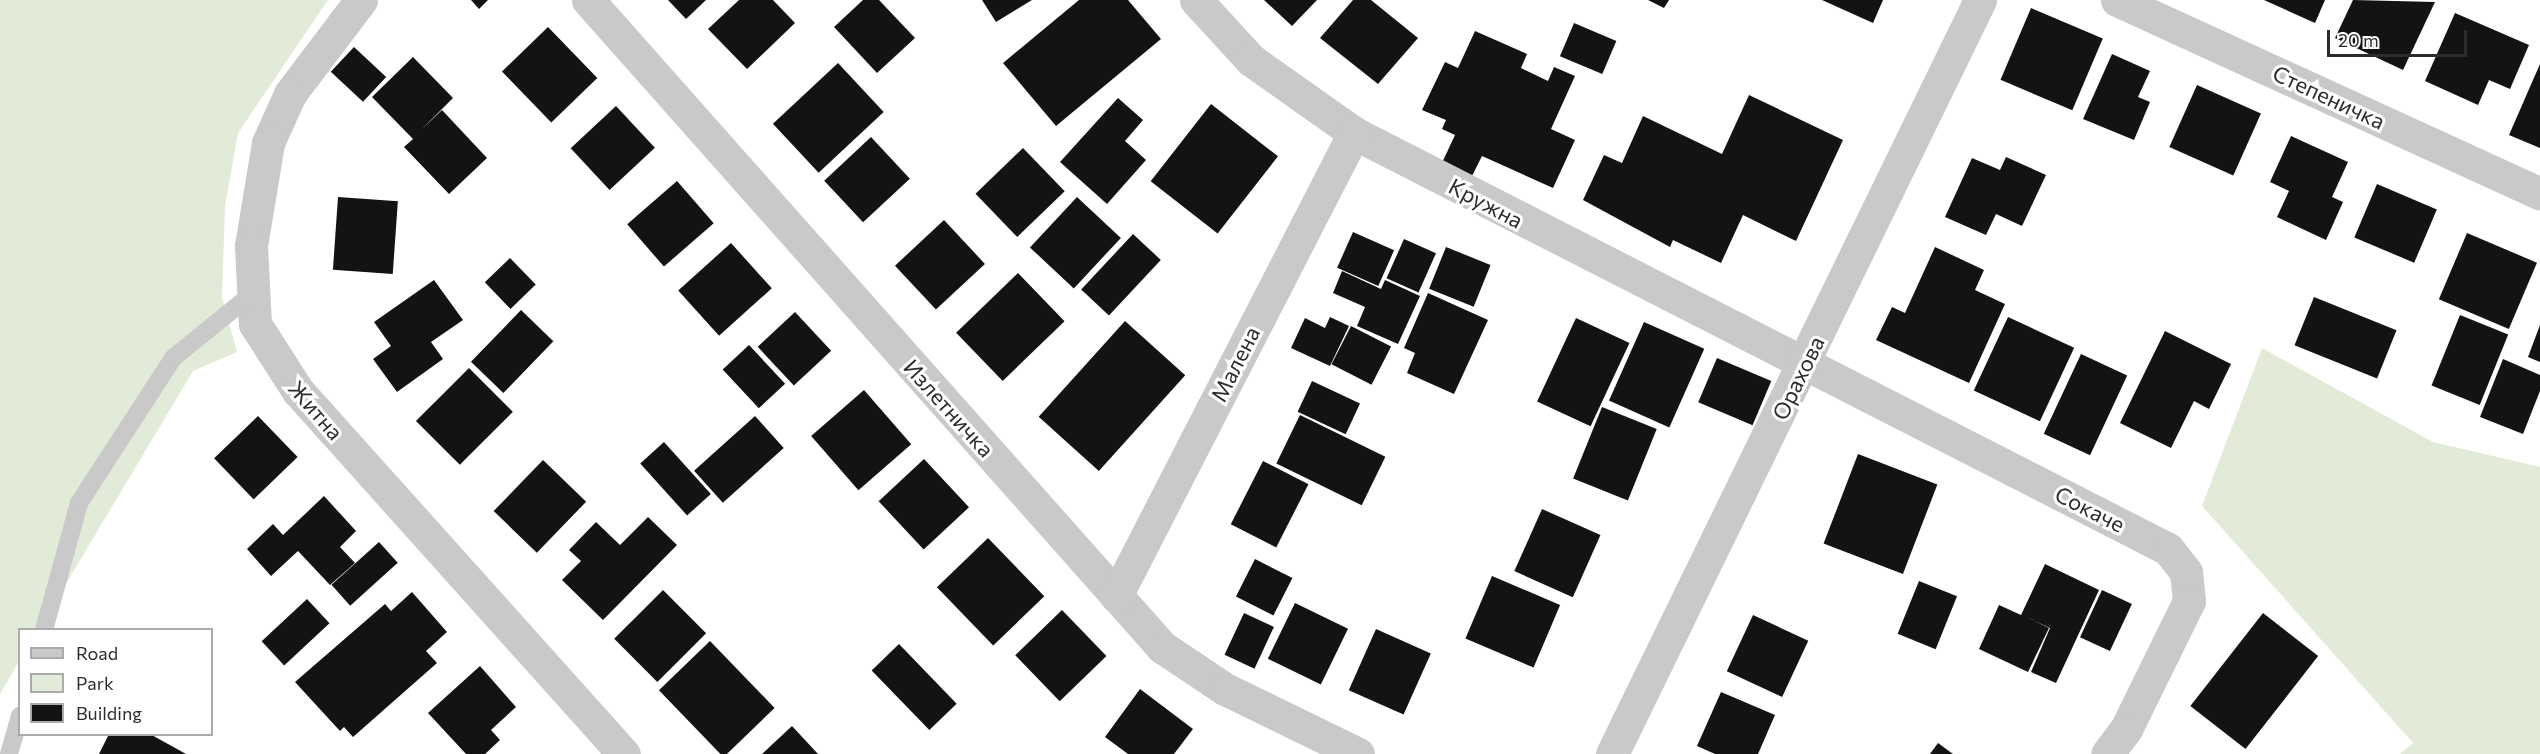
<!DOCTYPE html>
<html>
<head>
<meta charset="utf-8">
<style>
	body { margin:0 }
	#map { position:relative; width:2540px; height:754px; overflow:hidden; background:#fff; font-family:Commissioner,sans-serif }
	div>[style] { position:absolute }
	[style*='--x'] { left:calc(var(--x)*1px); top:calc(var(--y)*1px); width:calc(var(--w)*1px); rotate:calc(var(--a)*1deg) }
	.green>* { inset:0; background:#e2ebd8 }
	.building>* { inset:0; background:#131313; transform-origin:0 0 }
	.lane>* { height:18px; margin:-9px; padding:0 9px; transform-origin:9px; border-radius:9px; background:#c9c9c9 }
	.street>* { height:33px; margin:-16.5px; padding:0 16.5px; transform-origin:16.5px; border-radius:16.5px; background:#c9c9c9 }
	span { translate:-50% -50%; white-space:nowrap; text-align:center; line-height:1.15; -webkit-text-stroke:6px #fff; paint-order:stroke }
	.street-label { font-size:22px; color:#2c2c2c }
	.legend { position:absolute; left:18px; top:628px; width:195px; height:108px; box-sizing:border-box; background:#fff; border:2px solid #ababab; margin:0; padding:8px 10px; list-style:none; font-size:18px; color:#2c2c2c }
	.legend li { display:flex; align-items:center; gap:12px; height:30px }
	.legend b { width:30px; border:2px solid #ababab }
	.scale { position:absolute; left:2327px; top:30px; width:140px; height:27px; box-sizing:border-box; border:3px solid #2c2c2c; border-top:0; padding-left:8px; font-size:18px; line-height:21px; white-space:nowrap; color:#2c2c2c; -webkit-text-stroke:4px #fff; paint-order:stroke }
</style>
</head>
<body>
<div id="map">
	<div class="green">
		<div style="clip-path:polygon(0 0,328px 0,238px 133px,225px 206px,222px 297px,237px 352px,193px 371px,39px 629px,20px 630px,19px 661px,0 694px)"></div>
		<div style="clip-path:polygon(2262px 348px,2433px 442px,2540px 467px,2540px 754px,2400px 754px,2413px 743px,2202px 506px)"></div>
	</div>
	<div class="building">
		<div style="clip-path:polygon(471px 0,488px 0,479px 9px)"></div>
		<div style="clip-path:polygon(668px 0,706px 0,686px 19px)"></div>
		<div style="clip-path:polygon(739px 0,773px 0,795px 23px,747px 69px,708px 29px)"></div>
		<div style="clip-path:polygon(863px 0,879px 0,915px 38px,877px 73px,834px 27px)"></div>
		<div style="clip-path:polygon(982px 0,1032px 0,996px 22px)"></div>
		<div style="clip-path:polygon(1079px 0,1128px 0,1161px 39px,1056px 126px,1003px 63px)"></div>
		<div style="clip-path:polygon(1264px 0,1317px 0,1292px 26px)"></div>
		<div style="clip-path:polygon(1353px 0,1371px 0,1418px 38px,1378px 84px,1320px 38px)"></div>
		<div style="clip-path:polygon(1648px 0,1669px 0,1664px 8px)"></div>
		<div style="clip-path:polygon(1822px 0,1883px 0,1873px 23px)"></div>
		<div style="clip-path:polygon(2264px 0,2325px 0,2315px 23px)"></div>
		<div style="clip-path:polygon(2353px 0,2435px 2px,2403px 70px,2335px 38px)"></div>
		<div style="left:2031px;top:8px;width:78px;height:78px;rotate:23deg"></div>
		<div style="clip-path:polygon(2455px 13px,2529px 45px,2510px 89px,2489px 80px,2478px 105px,2425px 81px)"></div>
		<div style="left:1574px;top:23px;width:46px;height:36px;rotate:23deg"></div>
		<div style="left:548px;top:27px;width:71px;height:64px;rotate:46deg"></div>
		<div style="clip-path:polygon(1475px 31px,1527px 54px,1521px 68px,1548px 81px,1554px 67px,1575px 76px,1551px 129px,1575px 140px,1553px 188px,1482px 156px,1471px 178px,1441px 165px,1455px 135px,1442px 129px,1446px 120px,1422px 110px,1445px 62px,1458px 68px)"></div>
		<div style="left:354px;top:47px;width:44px;height:34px;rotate:43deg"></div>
		<div style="clip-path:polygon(2112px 54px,2150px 71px,2138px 97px,2150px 102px,2134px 140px,2083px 119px)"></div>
		<div style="clip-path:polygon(413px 57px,453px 98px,421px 130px,442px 110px,487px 158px,449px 194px,404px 147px,413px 139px,372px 97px)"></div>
		<div style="left:838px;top:63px;width:67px;height:89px;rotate:47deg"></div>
		<div style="clip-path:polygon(2540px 64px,2540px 148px,2509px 135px)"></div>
		<div style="left:2197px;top:85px;width:70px;height:68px;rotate:24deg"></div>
		<div style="clip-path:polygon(1749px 95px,1843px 140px,1796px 241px,1743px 215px,1721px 263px,1673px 240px,1670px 247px,1583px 200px,1604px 155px,1622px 163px,1643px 116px,1722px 154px)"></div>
		<div style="clip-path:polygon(1118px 98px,1143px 120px,1125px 141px,1146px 160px,1107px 204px,1060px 162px)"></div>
		<div style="left:1211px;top:104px;width:85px;height:98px;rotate:38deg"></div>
		<div style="left:616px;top:106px;width:57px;height:62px;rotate:47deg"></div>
		<div style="clip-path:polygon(2291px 136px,2348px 162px,2332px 197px,2343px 202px,2326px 240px,2277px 217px,2289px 191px,2270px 182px)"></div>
		<div style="left:871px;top:137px;width:57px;height:64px;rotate:47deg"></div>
		<div style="left:1023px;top:148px;width:60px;height:66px;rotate:46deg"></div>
		<div style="clip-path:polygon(2006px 157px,2046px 175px,2022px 226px,1996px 214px,1986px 235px,1945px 217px,1972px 158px,2000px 170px)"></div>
		<div style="left:677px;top:181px;width:56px;height:66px;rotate:49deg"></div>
		<div style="left:2377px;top:184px;width:65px;height:58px;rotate:23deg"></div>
		<div style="left:338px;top:197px;width:60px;height:73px;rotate:4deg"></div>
		<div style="left:1077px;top:197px;width:60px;height:69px;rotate:43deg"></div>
		<div style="left:944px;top:220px;width:60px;height:67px;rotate:47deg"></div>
		<div style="left:1353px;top:232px;width:45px;height:39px;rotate:24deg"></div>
		<div style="left:2467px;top:233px;width:76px;height:72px;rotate:23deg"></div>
		<div style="left:1133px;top:234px;width:38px;height:76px;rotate:43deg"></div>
		<div style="left:1404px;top:239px;width:35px;height:43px;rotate:24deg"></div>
		<div style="left:731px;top:243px;width:61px;height:71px;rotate:48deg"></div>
		<div style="left:1446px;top:247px;width:48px;height:45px;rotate:22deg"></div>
		<div style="clip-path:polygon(1935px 247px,1984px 270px,1975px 290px,2005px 304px,1969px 383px,1876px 340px,1892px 307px,1905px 313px)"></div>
		<div style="left:510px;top:258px;width:37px;height:35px;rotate:46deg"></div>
		<div style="clip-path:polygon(1342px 271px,1381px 289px,1385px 280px,1420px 296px,1398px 344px,1357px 326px,1365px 307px,1333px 293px)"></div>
		<div style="left:1018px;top:273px;width:67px;height:86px;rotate:46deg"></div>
		<div style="clip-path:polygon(434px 280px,463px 320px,431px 342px,443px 359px,397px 392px,373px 359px,391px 346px,374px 322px)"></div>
		<div style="clip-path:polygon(1428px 293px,1488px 320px,1454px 394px,1407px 373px,1415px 353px,1404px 348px)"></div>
		<div style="left:2314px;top:297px;width:89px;height:52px;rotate:22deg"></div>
		<div style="left:521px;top:310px;width:45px;height:72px;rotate:44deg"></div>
		<div style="left:795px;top:312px;width:53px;height:51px;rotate:47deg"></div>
		<div style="left:2460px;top:315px;width:52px;height:76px;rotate:22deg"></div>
		<div style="clip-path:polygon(1330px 317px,1349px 326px,1330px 366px,1291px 348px,1305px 318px,1325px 328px)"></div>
		<div style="left:2008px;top:317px;width:73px;height:81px;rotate:25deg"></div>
		<div style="left:1576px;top:318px;width:59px;height:92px;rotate:25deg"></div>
		<div style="left:1125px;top:321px;width:81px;height:129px;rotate:42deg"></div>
		<div style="left:1644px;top:322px;width:66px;height:86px;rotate:24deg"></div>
		<div style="clip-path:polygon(2540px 325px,2540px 362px,2528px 357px)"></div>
		<div style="left:1351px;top:326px;width:45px;height:43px;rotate:27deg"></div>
		<div style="clip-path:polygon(2165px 331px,2231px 364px,2209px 409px,2194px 401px,2171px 448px,2120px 423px)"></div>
		<div style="left:749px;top:345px;width:53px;height:36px;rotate:47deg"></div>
		<div style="left:2081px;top:354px;width:51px;height:88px;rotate:25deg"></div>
		<div style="left:1717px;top:358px;width:59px;height:48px;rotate:23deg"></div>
		<div style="clip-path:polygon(2503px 359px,2540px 375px,2540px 391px,2523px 434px,2480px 417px)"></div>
		<div style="left:469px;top:368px;width:62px;height:75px;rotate:45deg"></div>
		<div style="left:1312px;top:381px;width:53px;height:34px;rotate:25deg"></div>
		<div style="left:864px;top:390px;width:72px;height:70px;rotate:49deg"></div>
		<div style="left:1602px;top:407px;width:59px;height:77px;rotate:22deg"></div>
		<div style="left:1300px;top:415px;width:95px;height:54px;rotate:26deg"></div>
		<div style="left:258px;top:416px;width:57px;height:61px;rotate:46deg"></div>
		<div style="left:755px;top:416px;width:43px;height:82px;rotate:48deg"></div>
		<div style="left:664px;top:442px;width:70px;height:32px;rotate:48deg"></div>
		<div style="left:1858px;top:454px;width:85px;height:96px;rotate:21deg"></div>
		<div style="left:924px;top:459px;width:66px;height:62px;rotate:47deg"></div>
		<div style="left:543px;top:460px;width:60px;height:71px;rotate:44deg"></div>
		<div style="left:1263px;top:461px;width:51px;height:71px;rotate:27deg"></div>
		<div style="clip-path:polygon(324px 496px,356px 531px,340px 547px,355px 563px,330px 585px,298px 551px,271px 576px,247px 549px,273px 524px,283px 535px)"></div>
		<div style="left:1542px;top:509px;width:64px;height:68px;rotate:24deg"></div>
		<div style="clip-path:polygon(648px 517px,677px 545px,603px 620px,562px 580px,581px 561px,569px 550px,596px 522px,620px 545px)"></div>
		<div style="left:988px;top:538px;width:81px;height:71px;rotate:46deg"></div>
		<div style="left:379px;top:542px;width:28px;height:64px;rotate:48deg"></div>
		<div style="left:1255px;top:559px;width:42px;height:42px;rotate:27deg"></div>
		<div style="clip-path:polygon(2045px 564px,2099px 590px,2056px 683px,2031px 672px,2050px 628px,2027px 617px,2049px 628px,2028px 672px,1979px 649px,1999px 605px,2021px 615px)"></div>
		<div style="left:1492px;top:576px;width:74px;height:68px;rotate:23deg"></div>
		<div style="left:1919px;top:581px;width:41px;height:57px;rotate:22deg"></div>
		<div style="left:663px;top:590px;width:61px;height:69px;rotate:45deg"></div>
		<div style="left:2102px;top:590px;width:33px;height:52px;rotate:25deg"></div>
		<div style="clip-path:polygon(412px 592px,447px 632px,426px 651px,437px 663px,353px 737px,344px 727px,340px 731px,295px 682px,385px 604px,391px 611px)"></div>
		<div style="left:307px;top:599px;width:33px;height:62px;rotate:47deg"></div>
		<div style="left:1295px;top:603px;width:59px;height:62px;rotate:26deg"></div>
		<div style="left:1062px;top:610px;width:64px;height:65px;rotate:46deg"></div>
		<div style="left:1244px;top:613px;width:33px;height:46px;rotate:25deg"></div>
		<div style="left:2263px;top:613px;width:70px;height:118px;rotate:38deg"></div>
		<div style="left:1753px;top:615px;width:61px;height:62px;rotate:25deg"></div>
		<div style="left:1376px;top:629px;width:60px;height:67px;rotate:24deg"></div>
		<div style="left:710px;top:641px;width:93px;height:71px;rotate:46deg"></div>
		<div style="left:899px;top:644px;width:83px;height:38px;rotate:46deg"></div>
		<div style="clip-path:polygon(480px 666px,516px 707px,491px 730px,500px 740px,485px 754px,466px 754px,428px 713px)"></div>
		<div style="clip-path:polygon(1140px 689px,1193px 729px,1174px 754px,1128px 754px,1105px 737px)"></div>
		<div style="clip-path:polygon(1721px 692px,1775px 715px,1758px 754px,1715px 754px,1697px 746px)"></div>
		<div style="clip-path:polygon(792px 726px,818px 754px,762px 754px)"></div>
		<div style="clip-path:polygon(109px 734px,150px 734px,186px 754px,99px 754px)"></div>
		<div style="clip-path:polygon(1938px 743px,1953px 754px,1930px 754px)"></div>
	</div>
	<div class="lane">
		<div style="--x:44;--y:630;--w:132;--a:-74.6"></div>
		<div style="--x:79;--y:503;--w:173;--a:-57"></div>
		<div style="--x:173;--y:358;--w:102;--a:-39"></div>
		<div style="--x:9;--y:754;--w:40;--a:-74"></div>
	</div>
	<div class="street">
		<div style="--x:361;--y:0;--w:118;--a:127.1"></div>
		<div style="--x:290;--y:94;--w:54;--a:114.2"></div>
		<div style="--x:268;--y:143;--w:104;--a:99.4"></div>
		<div style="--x:251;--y:246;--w:78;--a:87.1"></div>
		<div style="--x:255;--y:324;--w:80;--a:57.3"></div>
		<div style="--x:298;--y:391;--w:488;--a:48.1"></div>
		<div style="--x:588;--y:0;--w:865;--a:48.42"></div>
		<div style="--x:1162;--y:647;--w:76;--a:33.7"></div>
		<div style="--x:1225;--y:689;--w:148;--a:26"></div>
		<div style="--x:1196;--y:0;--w:81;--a:47.5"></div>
		<div style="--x:1251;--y:60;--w:126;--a:35.3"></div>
		<div style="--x:1354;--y:133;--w:914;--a:27.07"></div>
		<div style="--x:2168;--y:549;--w:29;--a:52"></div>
		<div style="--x:2186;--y:572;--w:29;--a:84"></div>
		<div style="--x:2189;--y:601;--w:143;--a:116.2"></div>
		<div style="--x:2126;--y:729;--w:31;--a:127"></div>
		<div style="--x:2117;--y:0;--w:465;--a:24.6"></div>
		<div style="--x:1116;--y:596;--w:521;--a:-62.8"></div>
		<div style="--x:1612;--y:754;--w:839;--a:-63.98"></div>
	</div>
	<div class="street-label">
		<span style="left:2329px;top:97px;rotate:25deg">Степеничка</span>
		<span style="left:1486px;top:203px;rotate:28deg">Кружна</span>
		<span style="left:1235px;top:364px;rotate:-63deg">Малена</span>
		<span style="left:1798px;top:378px;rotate:-64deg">Орахова</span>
		<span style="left:949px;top:408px;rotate:48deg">Излетничка</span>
		<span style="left:316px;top:410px;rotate:49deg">Житна</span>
		<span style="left:2090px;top:509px;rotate:27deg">Сокаче</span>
	</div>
	<ul class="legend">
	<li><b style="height:8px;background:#c9c9c9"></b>Road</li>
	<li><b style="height:16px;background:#e2ebd8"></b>Park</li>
	<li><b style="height:16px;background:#131313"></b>Building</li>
	</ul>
	<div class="scale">20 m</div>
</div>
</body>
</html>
